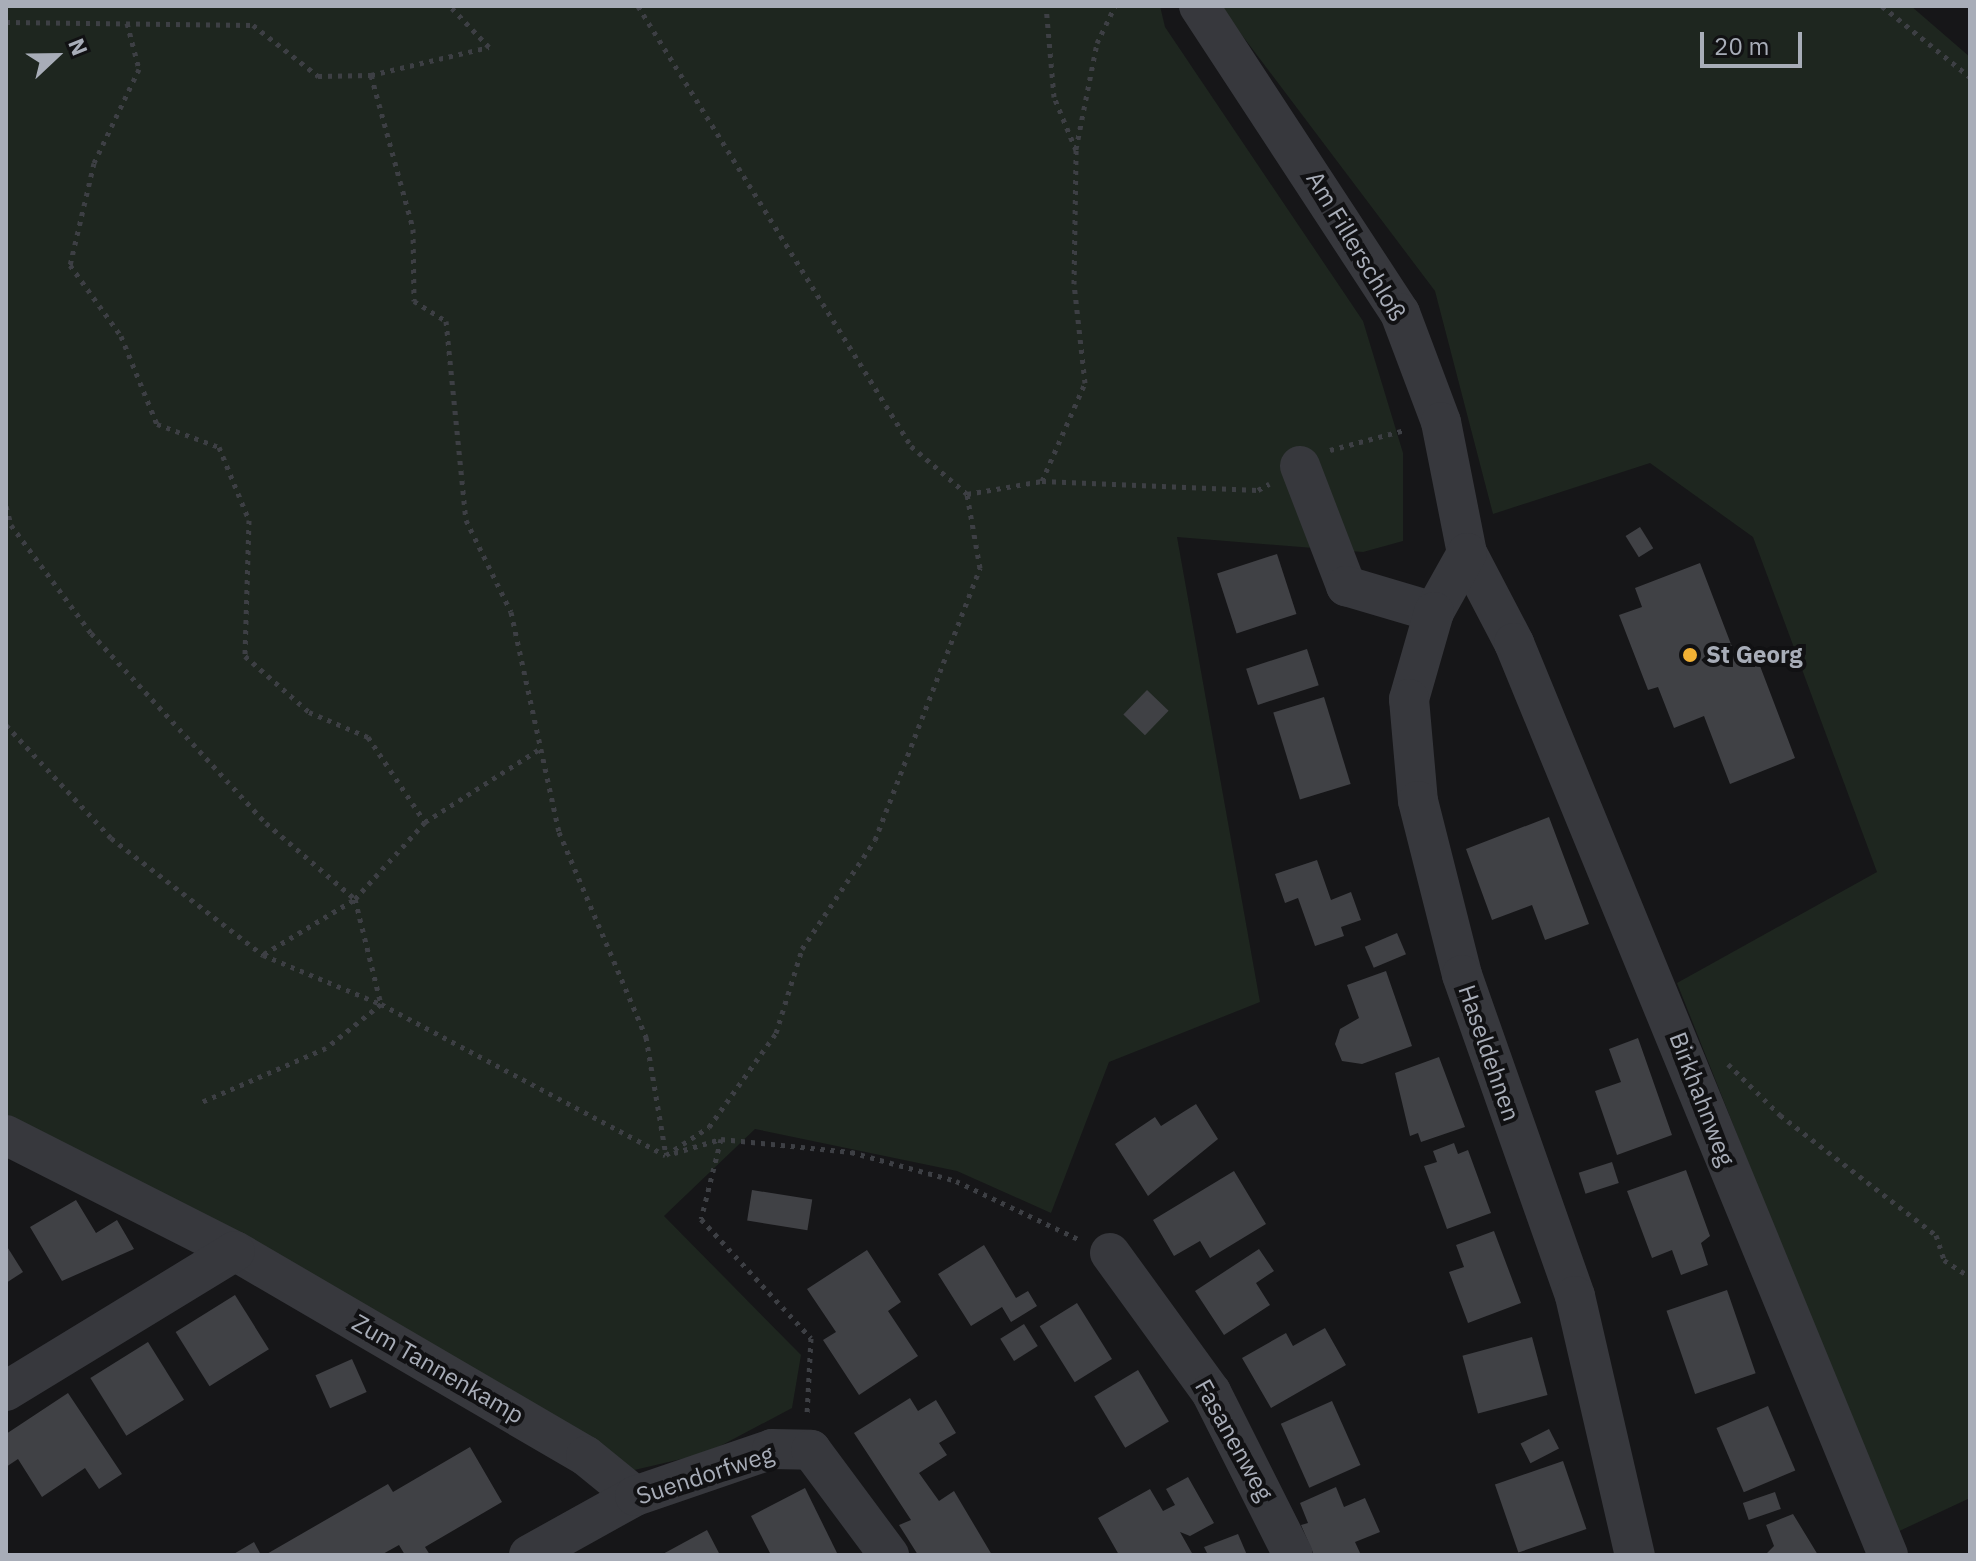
<!DOCTYPE html>
<html>
<head>
<meta charset="utf-8">
<style>
	body { margin:0 }
	#map { position:relative; width:1976px; height:1561px; overflow:hidden; background:#161618; font-family:"IBM Plex Sans",sans-serif }
	div>[style] { position:absolute }
	[style*='--x'] { left:calc(var(--x)*1px); top:calc(var(--y)*1px); width:calc(var(--w)*1px); rotate:calc(var(--a)*1deg) }
	.green>* { inset:0; background:#1e261f }
	.building>* { inset:0; background:#404145; transform-origin:0 0 }
	.path>* { height:5px; margin-top:-2.5px; transform-origin:0; background:repeating-linear-gradient(90deg,#3d3f44 0 4px,transparent 0 10px) }
	.minor>* { height:40px; margin:-20px; padding:0 20px; transform-origin:20px; border-radius:20px; background:#37383d }
	.dots>* { width:22px; height:22px; translate:-50% -50%; box-sizing:border-box; border:4px solid #111113; border-radius:50% }
	span { translate:-50% -50%; white-space:nowrap; text-align:center; line-height:1.15; -webkit-text-stroke:8px #111113; paint-order:stroke }
	.street-label { font-size:24px; color:#a8adb8 }
	.poi-label { font-size:24px; color:#a8adb8; font-weight:700 }
	.left { translate:0 -50%; text-align:left }
	.frame { position:absolute; inset:0; border:8px solid #a8adb8; pointer-events:none }
	.north { position:absolute; left:16px; top:16px; width:80px; height:80px; -webkit-text-stroke:6px #111113; paint-order:stroke; rotate:68deg; font-size:22px; font-weight:700; line-height:32px; text-align:center; color:#a8adb8 }
	.north::after { content:''; display:block; margin:auto; width:28px; height:36px; background:#a8adb8; clip-path:polygon(50% 0,100% 100%,50% 72%,0 100%) }
	.scale { position:absolute; left:1700px; top:32px; width:102px; height:36px; box-sizing:border-box; border:4px solid #a8adb8; border-top:0; padding-left:10px; font-size:24px; line-height:28px; white-space:nowrap; color:#a8adb8; -webkit-text-stroke:6px #111113; paint-order:stroke }
</style>
</head>
<body>
<div id="map">
	<div class="green">
		<div style="clip-path:polygon(6px 6px,1160px 6px,1165px 27px,1363px 321px,1403px 453px,1403px 541px,1363px 552px,1177px 537px,1260px 1002px,1109px 1062px,1051px 1213px,957px 1171px,755px 1129px,664px 1216px,801px 1355px,792px 1408px,707px 1453px,630px 1471px,256px 1242px,6px 1114px)"></div>
		<div style="clip-path:polygon(1220px 6px,1911px 6px,1970px 57px,1970px 1498px,1895px 1533px,1677px 983px,1877px 872px,1753px 537px,1650px 463px,1493px 514px,1435px 291px)"></div>
	</div>
	<div class="building">
		<div style="left:1640px;top:527px;width:25px;height:17px;rotate:58deg"></div>
		<div style="left:1277px;top:554px;width:63px;height:63px;rotate:72deg"></div>
		<div style="clip-path:polygon(1700px 563px,1734px 652px,1752px 645px,1795px 758px,1730px 784px,1704px 716px,1674px 728px,1658px 687px,1648px 690px,1619px 615px,1642px 607px,1635px 588px)"></div>
		<div style="left:1307px;top:649px;width:38px;height:64px;rotate:72deg"></div>
		<div style="left:1147px;top:690px;width:30px;height:34px;rotate:44deg"></div>
		<div style="left:1324px;top:697px;width:91px;height:53px;rotate:73deg"></div>
		<div style="clip-path:polygon(1549px 817px,1589px 924px,1545px 940px,1532px 905px,1492px 920px,1466px 849px)"></div>
		<div style="clip-path:polygon(1317px 860px,1331px 900px,1351px 892px,1361px 920px,1341px 927px,1344px 936px,1315px 946px,1298px 898px,1285px 903px,1275px 874px)"></div>
		<div style="left:1397px;top:933px;width:23px;height:35px;rotate:67deg"></div>
		<div style="clip-path:polygon(1386px 971px,1412px 1046px,1362px 1064px,1342px 1061px,1335px 1044px,1340px 1029px,1359px 1018px,1347px 985px)"></div>
		<div style="clip-path:polygon(1638px 1038px,1672px 1135px,1617px 1155px,1595px 1091px,1621px 1082px,1609px 1049px)"></div>
		<div style="clip-path:polygon(1439px 1057px,1465px 1127px,1421px 1142px,1418px 1133px,1410px 1136px,1395px 1073px)"></div>
		<div style="clip-path:polygon(1196px 1104px,1218px 1139px,1148px 1196px,1115px 1144px,1155px 1117px,1161px 1126px)"></div>
		<div style="clip-path:polygon(1454px 1143px,1458px 1154px,1468px 1150px,1491px 1213px,1447px 1229px,1424px 1166px,1437px 1162px,1433px 1151px)"></div>
		<div style="left:1612px;top:1162px;width:22px;height:35px;rotate:72deg"></div>
		<div style="clip-path:polygon(1686px 1170px,1710px 1236px,1701px 1243px,1708px 1265px,1681px 1275px,1672px 1250px,1652px 1258px,1627px 1191px)"></div>
		<div style="clip-path:polygon(1234px 1171px,1266px 1224px,1210px 1258px,1200px 1241px,1174px 1256px,1153px 1220px)"></div>
		<div style="left:752px;top:1190px;width:61px;height:31px;rotate:9deg"></div>
		<div style="clip-path:polygon(76px 1200px,96px 1233px,117px 1220px,134px 1249px,62px 1281px,30px 1227px)"></div>
		<div style="clip-path:polygon(1494px 1231px,1521px 1303px,1468px 1323px,1449px 1272px,1464px 1267px,1456px 1245px)"></div>
		<div style="clip-path:polygon(6px 1245px,23px 1272px,6px 1283px)"></div>
		<div style="clip-path:polygon(984px 1245px,1016px 1298px,1028px 1291px,1037px 1306px,1011px 1322px,1002px 1307px,971px 1326px,938px 1274px)"></div>
		<div style="clip-path:polygon(1259px 1249px,1274px 1271px,1256px 1283px,1270px 1305px,1224px 1335px,1195px 1291px)"></div>
		<div style="clip-path:polygon(867px 1250px,901px 1302px,888px 1311px,918px 1356px,859px 1395px,823px 1340px,836px 1332px,807px 1289px)"></div>
		<div style="left:1727px;top:1290px;width:88px;height:64px;rotate:71deg"></div>
		<div style="left:235px;top:1295px;width:64px;height:70px;rotate:58deg"></div>
		<div style="left:1077px;top:1303px;width:66px;height:44px;rotate:58deg"></div>
		<div style="left:1024px;top:1324px;width:26px;height:28px;rotate:58deg"></div>
		<div style="clip-path:polygon(1325px 1328px,1346px 1365px,1271px 1408px,1242px 1358px,1286px 1333px,1293px 1346px)"></div>
		<div style="left:1532px;top:1337px;width:60px;height:72px;rotate:75deg"></div>
		<div style="left:148px;top:1342px;width:68px;height:68px;rotate:58deg"></div>
		<div style="left:352px;top:1359px;width:36px;height:40px;rotate:66deg"></div>
		<div style="left:1138px;top:1370px;width:60px;height:51px;rotate:59deg"></div>
		<div style="clip-path:polygon(68px 1393px,122px 1474px,99px 1489px,85px 1468px,42px 1497px,18px 1459px,6px 1467px,6px 1434px)"></div>
		<div style="clip-path:polygon(910px 1398px,918px 1411px,936px 1400px,956px 1433px,939px 1443px,947px 1455px,919px 1473px,939px 1501px,954px 1491px,992px 1555px,918px 1555px,899px 1525px,911px 1520px,854px 1433px)"></div>
		<div style="left:1332px;top:1401px;width:70px;height:56px;rotate:66deg"></div>
		<div style="left:1768px;top:1406px;width:70px;height:56px;rotate:67deg"></div>
		<div style="left:1549px;top:1429px;width:22px;height:32px;rotate:63deg"></div>
		<div style="clip-path:polygon(470px 1447px,502px 1502px,425px 1547px,430px 1555px,405px 1555px,399px 1545px,381px 1555px,265px 1555px,388px 1484px,393px 1492px)"></div>
		<div style="left:1563px;top:1461px;width:72px;height:72px;rotate:71deg"></div>
		<div style="clip-path:polygon(1188px 1477px,1214px 1523px,1190px 1536px,1180px 1532px,1193px 1555px,1119px 1555px,1098px 1518px,1150px 1489px,1163px 1511px,1175px 1505px,1166px 1489px)"></div>
		<div style="clip-path:polygon(1336px 1487px,1344px 1507px,1365px 1498px,1380px 1532px,1355px 1542px,1361px 1555px,1314px 1555px,1301px 1525px,1308px 1523px,1300px 1503px)"></div>
		<div style="clip-path:polygon(805px 1488px,838px 1555px,771px 1555px,751px 1516px)"></div>
		<div style="left:1775px;top:1492px;width:18px;height:34px;rotate:71deg"></div>
		<div style="clip-path:polygon(1793px 1514px,1818px 1555px,1765px 1555px,1774px 1546px,1766px 1525px)"></div>
		<div style="clip-path:polygon(707px 1530px,720px 1555px,661px 1555px)"></div>
		<div style="clip-path:polygon(1238px 1534px,1247px 1555px,1208px 1555px,1204px 1547px)"></div>
		<div style="clip-path:polygon(254px 1542px,261px 1555px,232px 1555px)"></div>
	</div>
	<div class="path">
		<div style="--x:638;--y:6;--w:518;--a:58.18"></div>
		<div style="--x:911;--y:446;--w:74;--a:40.6"></div>
		<div style="--x:967;--y:494;--w:76;--a:-9.8"></div>
		<div style="--x:1042;--y:481;--w:216;--a:2.4"></div>
		<div style="--x:1258;--y:490;--w:13;--a:-29"></div>
		<div style="--x:1882;--y:6;--w:113;--a:38.9"></div>
		<div style="--x:6;--y:22;--w:247;--a:0.7"></div>
		<div style="--x:253;--y:25;--w:83;--a:38.1"></div>
		<div style="--x:318;--y:76;--w:53;--a:-1.1"></div>
		<div style="--x:371;--y:75;--w:121;--a:-13.3"></div>
		<div style="--x:489;--y:47;--w:57;--a:-133.6"></div>
		<div style="--x:127;--y:23;--w:48;--a:75.4"></div>
		<div style="--x:139;--y:69;--w:104;--a:115.6"></div>
		<div style="--x:94;--y:163;--w:105;--a:103.2"></div>
		<div style="--x:70;--y:265;--w:87;--a:54.3"></div>
		<div style="--x:121;--y:336;--w:95;--a:67.8"></div>
		<div style="--x:157;--y:424;--w:66;--a:20.4"></div>
		<div style="--x:219;--y:447;--w:79;--a:67.7"></div>
		<div style="--x:249;--y:520;--w:136;--a:91.7"></div>
		<div style="--x:245;--y:656;--w:85;--a:41.2"></div>
		<div style="--x:309;--y:712;--w:64;--a:23"></div>
		<div style="--x:368;--y:737;--w:102;--a:56.2"></div>
		<div style="--x:371;--y:75;--w:160;--a:74.7"></div>
		<div style="--x:413;--y:229;--w:72;--a:89.2"></div>
		<div style="--x:414;--y:301;--w:38;--a:32"></div>
		<div style="--x:446;--y:321;--w:200;--a:84.3"></div>
		<div style="--x:466;--y:520;--w:102;--a:63.9"></div>
		<div style="--x:511;--y:612;--w:225;--a:77.7"></div>
		<div style="--x:559;--y:832;--w:223;--a:67"></div>
		<div style="--x:646;--y:1037;--w:120;--a:80.4"></div>
		<div style="--x:666;--y:1155;--w:51;--a:-33.1"></div>
		<div style="--x:709;--y:1127;--w:115;--a:-54.5"></div>
		<div style="--x:776;--y:1033;--w:88;--a:-72.8"></div>
		<div style="--x:802;--y:949;--w:131;--a:-56.2"></div>
		<div style="--x:875;--y:840;--w:292;--a:-68.9"></div>
		<div style="--x:980;--y:568;--w:75;--a:-100"></div>
		<div style="--x:1076;--y:149;--w:108;--a:-78.8"></div>
		<div style="--x:1097;--y:43;--w:41;--a:-64.1"></div>
		<div style="--x:1330;--y:450;--w:78;--a:-14.9"></div>
		<div style="--x:1042;--y:481;--w:107;--a:-66.3"></div>
		<div style="--x:1085;--y:383;--w:100;--a:-96.3"></div>
		<div style="--x:1074;--y:284;--w:134;--a:-89.1"></div>
		<div style="--x:1076;--y:150;--w:57;--a:-112.5"></div>
		<div style="--x:1054;--y:97;--w:91;--a:-95"></div>
		<div style="--x:6;--y:506;--w:20;--a:75"></div>
		<div style="--x:11;--y:525;--w:134;--a:53.5"></div>
		<div style="--x:91;--y:633;--w:258;--a:47.4"></div>
		<div style="--x:266;--y:823;--w:117;--a:40.5"></div>
		<div style="--x:355;--y:899;--w:108;--a:76.1"></div>
		<div style="--x:381;--y:1004;--w:70;--a:141.3"></div>
		<div style="--x:326;--y:1048;--w:135;--a:156.5"></div>
		<div style="--x:6;--y:725;--w:154;--a:47.1"></div>
		<div style="--x:111;--y:838;--w:192;--a:37.6"></div>
		<div style="--x:263;--y:955;--w:128;--a:22.6"></div>
		<div style="--x:381;--y:1004;--w:322;--a:28"></div>
		<div style="--x:264;--y:954;--w:106;--a:-31.1"></div>
		<div style="--x:355;--y:899;--w:104;--a:-47.7"></div>
		<div style="--x:425;--y:822;--w:138;--a:-32.5"></div>
		<div style="--x:1728;--y:1064;--w:73;--a:44.4"></div>
		<div style="--x:1780;--y:1115;--w:197;--a:37.6"></div>
		<div style="--x:1936;--y:1235;--w:26;--a:72"></div>
		<div style="--x:1944;--y:1260;--w:31;--a:33"></div>
		<div style="--x:721;--y:1139;--w:82;--a:104"></div>
		<div style="--x:701;--y:1219;--w:162;--a:47.3"></div>
		<div style="--x:811;--y:1338;--w:77;--a:93"></div>
		<div style="--x:674;--y:1153;--w:49;--a:-16.6"></div>
		<div style="--x:721;--y:1139;--w:131;--a:5.7"></div>
		<div style="--x:851;--y:1152;--w:109;--a:15.4"></div>
		<div style="--x:956;--y:1181;--w:137;--a:25.4"></div>
	</div>
	<div class="minor">
		<div style="--x:1199;--y:6;--w:367;--a:56.8"></div>
		<div style="--x:1400;--y:313;--w:116;--a:69.4"></div>
		<div style="--x:1441;--y:422;--w:134;--a:78.8"></div>
		<div style="--x:1467;--y:553;--w:102;--a:62.4"></div>
		<div style="--x:1514;--y:643;--w:986;--a:67.7"></div>
		<div style="--x:1300;--y:466;--w:129;--a:69"></div>
		<div style="--x:1346;--y:586;--w:92;--a:16.5"></div>
		<div style="--x:1467;--y:553;--w:68;--a:119.2"></div>
		<div style="--x:1434;--y:612;--w:91;--a:106"></div>
		<div style="--x:1409;--y:699;--w:102;--a:85"></div>
		<div style="--x:1418;--y:801;--w:179;--a:75.8"></div>
		<div style="--x:1462;--y:975;--w:340;--a:70.6"></div>
		<div style="--x:1575;--y:1296;--w:266;--a:77"></div>
		<div style="--x:6;--y:1135;--w:257;--a:26.9"></div>
		<div style="--x:235;--y:1251;--w:406;--a:30.3"></div>
		<div style="--x:586;--y:1456;--w:63;--a:39.2"></div>
		<div style="--x:1110;--y:1253;--w:172;--a:54"></div>
		<div style="--x:1211;--y:1392;--w:182;--a:63.3"></div>
		<div style="--x:6;--y:1391;--w:268;--a:-31.4"></div>
		<div style="--x:529;--y:1555;--w:121;--a:-29.1"></div>
		<div style="--x:635;--y:1496;--w:145;--a:-18.9"></div>
		<div style="--x:772;--y:1449;--w:39;--a:1"></div>
		<div style="--x:811;--y:1450;--w:131;--a:53.4"></div>
	</div>
	<div class="dots">
		<div style="left:1690px;top:655px;background:#f2b134"></div>
	</div>
	<div class="street-label">
		<span style="left:1356px;top:246px;rotate:59deg">Am Fillerschloß</span>
		<span style="left:1489px;top:1053px;rotate:71deg">Haseldehnen</span>
		<span style="left:1702px;top:1099px;rotate:69deg">Birkhahnweg</span>
		<span style="left:438px;top:1369px;rotate:30deg">Zum Tannenkamp</span>
		<span style="left:1234px;top:1440px;rotate:61deg">Fasanenweg</span>
		<span style="left:705px;top:1475px;rotate:-18deg">Suendorfweg</span>
	</div>
	<div class="poi-label">
		<span class="left" style="left:1706px;top:655px">St Georg</span>
	</div>
	<div class="frame"></div>
	<div class="north">N</div>
	<div class="scale">20 m</div>
</div>
</body>
</html>
